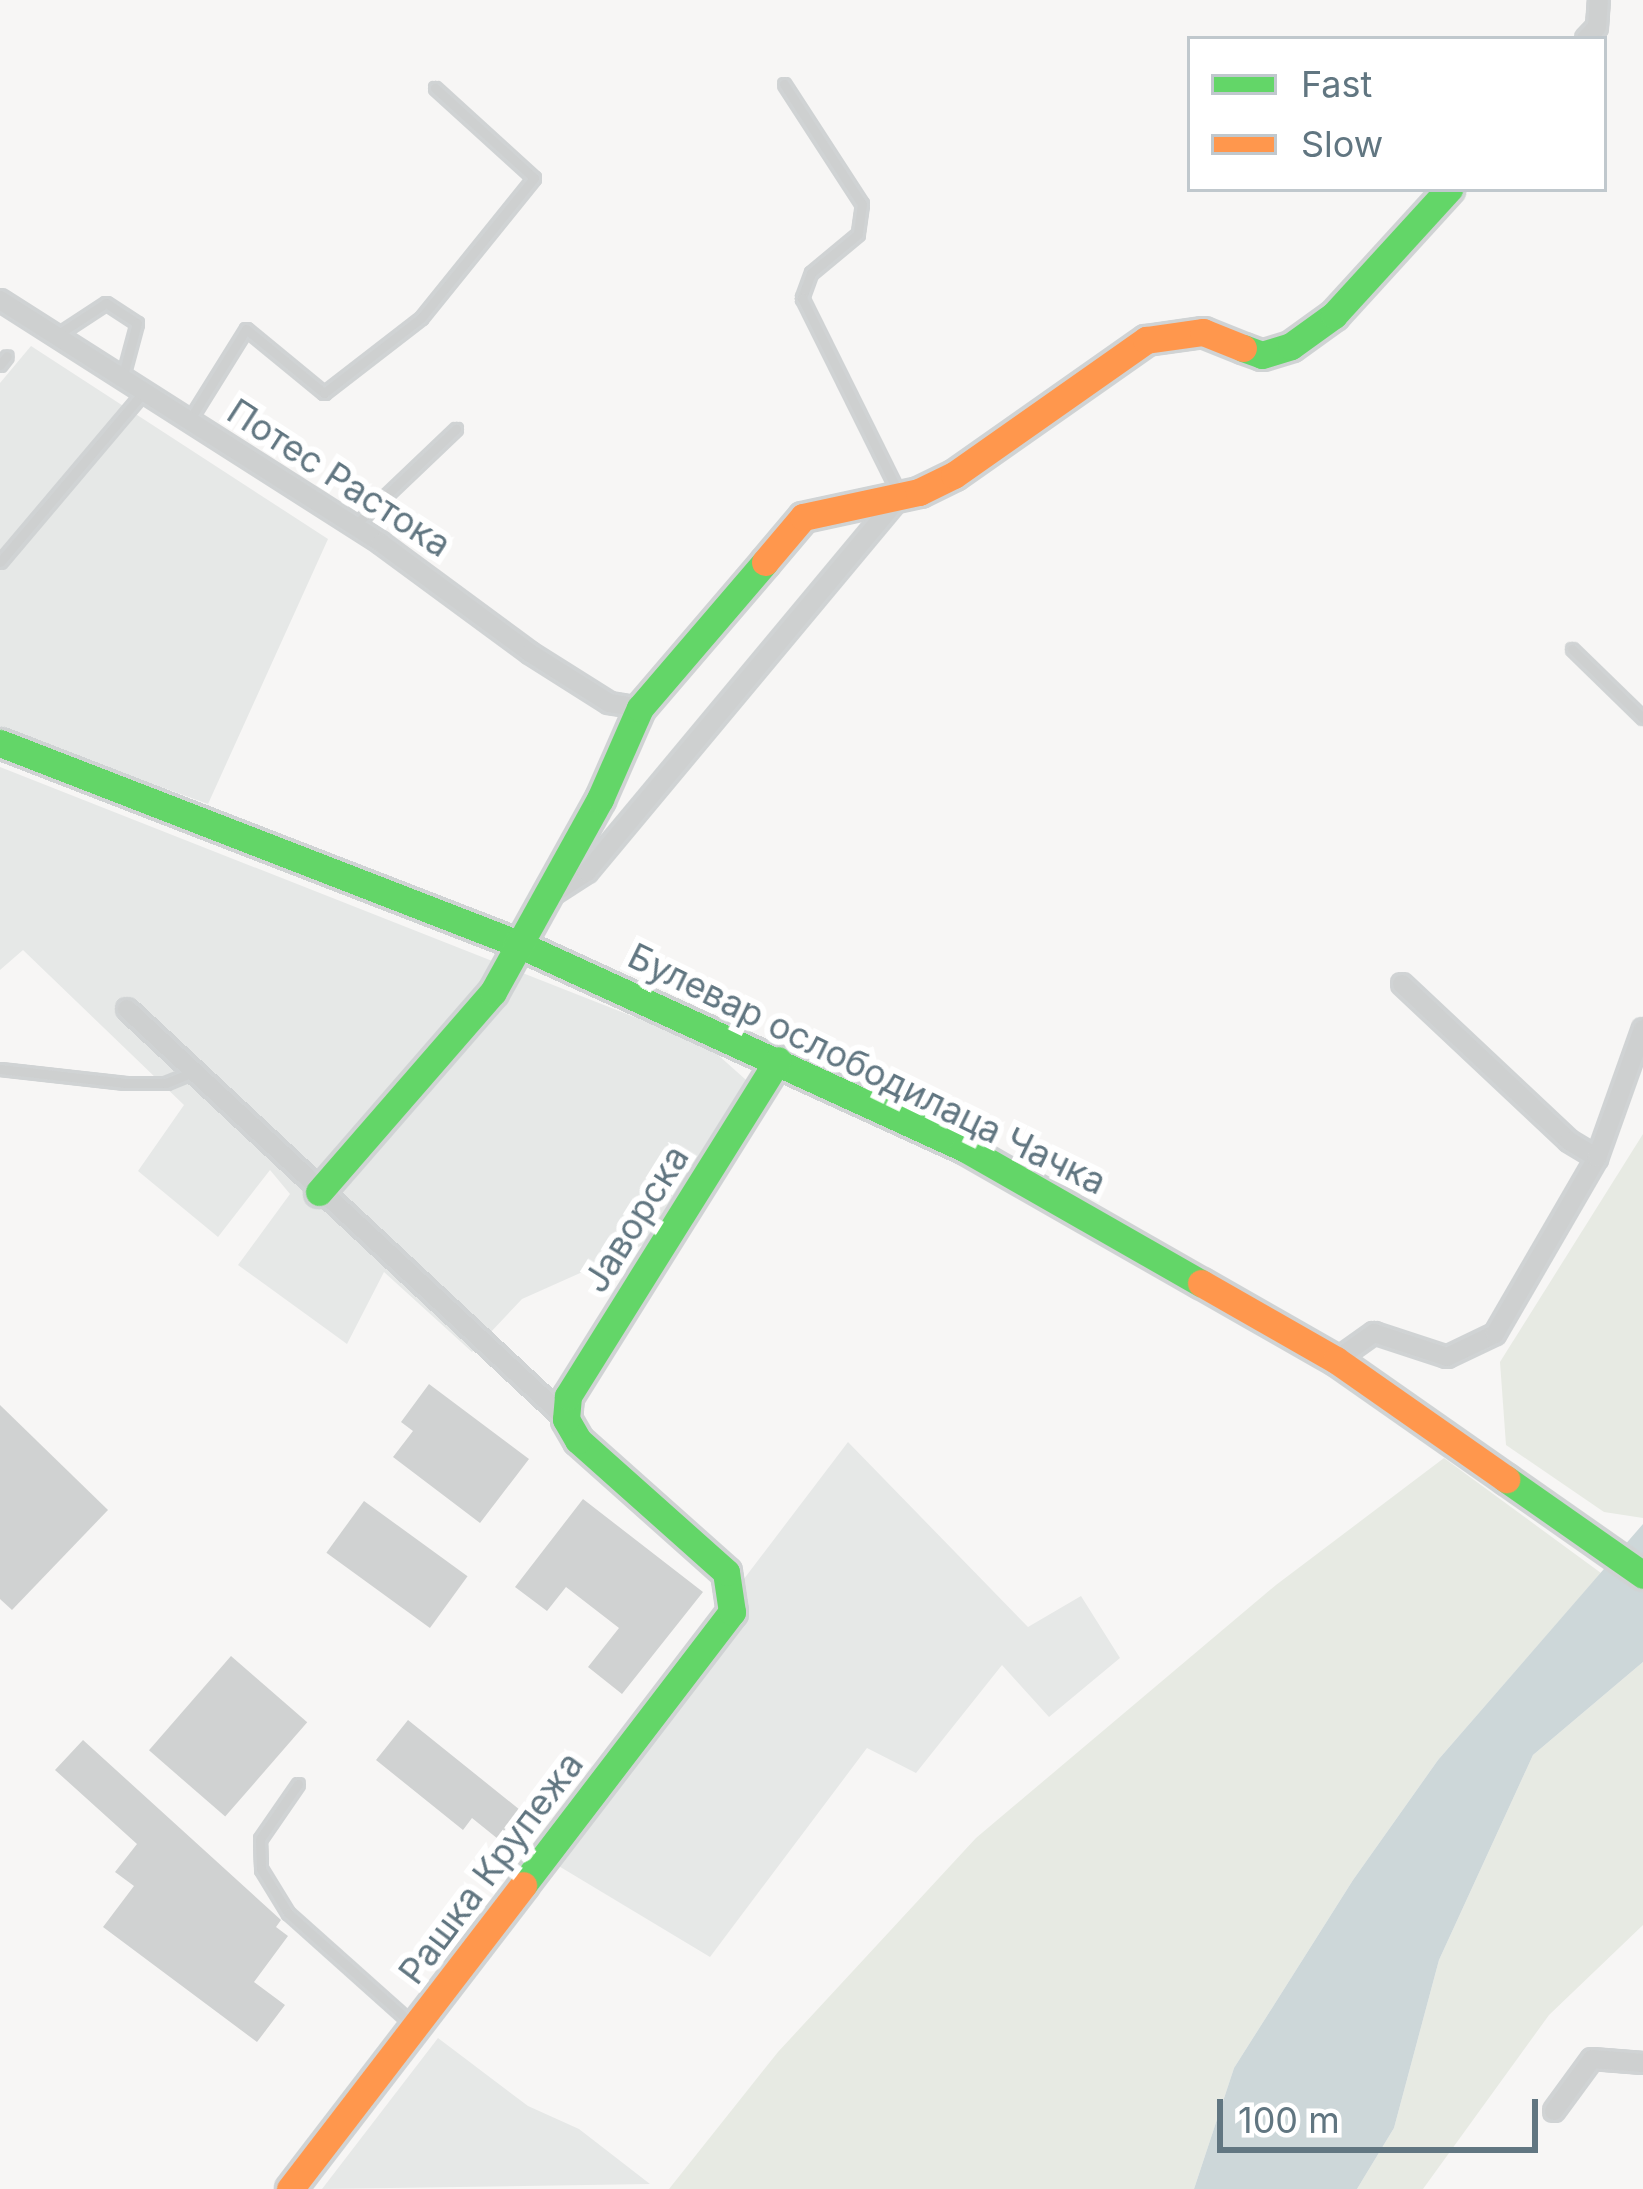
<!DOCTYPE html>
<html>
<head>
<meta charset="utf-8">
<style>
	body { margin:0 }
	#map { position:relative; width:1643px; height:2189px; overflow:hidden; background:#f7f6f5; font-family:Inter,sans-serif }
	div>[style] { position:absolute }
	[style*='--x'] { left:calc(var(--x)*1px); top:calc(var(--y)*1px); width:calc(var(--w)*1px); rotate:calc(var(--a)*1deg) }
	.built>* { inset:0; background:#e6e8e7 }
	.green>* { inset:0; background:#e7eae3 }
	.water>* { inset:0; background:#cdd7d9 }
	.building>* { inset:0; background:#d0d2d2; transform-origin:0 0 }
	.roads { filter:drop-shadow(3px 0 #d0d3d4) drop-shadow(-3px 0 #d0d3d4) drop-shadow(0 3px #d0d3d4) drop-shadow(0 -3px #d0d3d4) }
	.lane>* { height:9px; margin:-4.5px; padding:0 4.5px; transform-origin:4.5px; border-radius:4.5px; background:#ced0d0 }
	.street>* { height:18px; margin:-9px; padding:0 9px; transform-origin:9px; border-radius:9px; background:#ced0d0 }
	.fast>* { height:27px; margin:-13.5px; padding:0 13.5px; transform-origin:13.5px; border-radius:13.5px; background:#63d668 }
	.slow>* { height:27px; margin:-13.5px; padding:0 13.5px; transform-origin:13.5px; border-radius:13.5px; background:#ff974d }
	span { translate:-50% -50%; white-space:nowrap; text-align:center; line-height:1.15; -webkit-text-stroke:12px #fff; paint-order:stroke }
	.street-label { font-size:36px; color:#617681 }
	.legend { position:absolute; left:1187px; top:36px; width:420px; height:156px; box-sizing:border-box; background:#fff; border:3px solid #c0c8cd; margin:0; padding:15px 21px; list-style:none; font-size:36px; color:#617681 }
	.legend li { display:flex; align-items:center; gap:24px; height:60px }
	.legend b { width:60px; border:3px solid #c0c8cd }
	.scale { position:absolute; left:1217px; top:2099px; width:321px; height:54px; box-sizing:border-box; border:6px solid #617681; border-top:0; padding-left:15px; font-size:36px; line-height:42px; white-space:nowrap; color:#617681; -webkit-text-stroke:9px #fff; paint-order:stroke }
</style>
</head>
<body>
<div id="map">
	<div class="built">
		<div style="clip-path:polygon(31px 346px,328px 539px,208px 804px,0 729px,0 383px)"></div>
		<div style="clip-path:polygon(0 767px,708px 1046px,765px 1097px,672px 1232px,522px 1299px,472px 1352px,384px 1272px,347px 1344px,238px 1265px,290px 1194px,270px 1170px,218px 1237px,138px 1171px,184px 1105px,23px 950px,0 970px)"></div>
		<div style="clip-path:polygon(848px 1442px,1028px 1627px,1081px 1596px,1120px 1658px,1049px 1717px,1002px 1665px,916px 1773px,867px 1748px,710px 1957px,557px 1865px,734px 1631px,731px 1596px)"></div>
		<div style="clip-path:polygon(438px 2038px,528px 2106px,579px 2129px,650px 2184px,322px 2189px)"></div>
	</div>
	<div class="green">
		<div style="clip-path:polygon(1643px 1134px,1643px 1518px,1604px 1512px,1506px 1445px,1500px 1362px)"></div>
		<div style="clip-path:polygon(1444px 1458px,1601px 1573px,1438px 1760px,1353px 1880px,1234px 2068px,1194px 2189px,669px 2189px,778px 2052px,976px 1838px,1276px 1585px)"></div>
		<div style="clip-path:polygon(1643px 1662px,1643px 1925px,1549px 2015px,1423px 2189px,1357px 2189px,1394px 2128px,1439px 1960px,1533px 1755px)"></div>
	</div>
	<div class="water">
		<div style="clip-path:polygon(1643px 1524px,1643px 1662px,1533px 1755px,1439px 1960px,1394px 2128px,1357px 2189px,1194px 2189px,1234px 2068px,1353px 1880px,1438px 1760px)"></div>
	</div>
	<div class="building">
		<div style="clip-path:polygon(429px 1384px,529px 1459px,480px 1523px,393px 1457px,413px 1431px,401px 1422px)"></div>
		<div style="clip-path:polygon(0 1405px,108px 1510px,12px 1610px,0 1599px)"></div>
		<div style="clip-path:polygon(583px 1499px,703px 1592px,622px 1694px,588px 1667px,619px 1628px,566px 1587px,547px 1611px,515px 1587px)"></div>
		<div style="left:364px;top:1501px;width:128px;height:64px;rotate:36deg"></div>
		<div style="left:231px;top:1656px;width:101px;height:125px;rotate:41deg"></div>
		<div style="clip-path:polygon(408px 1720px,520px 1810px,498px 1839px,472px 1818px,463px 1830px,376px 1760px)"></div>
		<div style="clip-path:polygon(83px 1740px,281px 1920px,276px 1927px,288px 1936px,254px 1982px,285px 2005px,257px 2042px,103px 1927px,134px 1886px,115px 1872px,137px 1844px,55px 1770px)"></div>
	</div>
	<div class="roads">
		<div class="lane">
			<div style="--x:784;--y:84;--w:143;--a:57"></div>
			<div style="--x:862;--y:204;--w:30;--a:98"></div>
			<div style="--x:858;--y:234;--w:61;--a:140.3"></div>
			<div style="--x:811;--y:273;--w:27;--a:110"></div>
			<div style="--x:802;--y:298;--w:216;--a:63.6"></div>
			<div style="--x:54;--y:337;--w:62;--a:-33.2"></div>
			<div style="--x:106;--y:303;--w:37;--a:33"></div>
			<div style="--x:137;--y:323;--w:58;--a:105"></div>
			<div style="--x:0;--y:365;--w:11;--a:-52"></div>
			<div style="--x:190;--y:419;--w:106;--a:-58.1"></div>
			<div style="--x:246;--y:329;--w:101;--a:39.4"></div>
			<div style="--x:324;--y:393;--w:123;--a:-37.7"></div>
			<div style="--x:421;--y:318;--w:180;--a:-51.1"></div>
			<div style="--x:534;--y:178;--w:134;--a:-137.7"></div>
			<div style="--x:354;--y:526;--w:141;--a:-43.6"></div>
			<div style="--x:0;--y:562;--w:219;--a:-49.8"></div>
			<div style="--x:1572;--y:649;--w:99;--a:44.2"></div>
			<div style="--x:0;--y:1069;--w:126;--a:6.4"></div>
			<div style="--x:125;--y:1083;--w:41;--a:0"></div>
			<div style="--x:166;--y:1083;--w:29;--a:-22"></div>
			<div style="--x:298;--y:1784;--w:67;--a:124.6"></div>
			<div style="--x:260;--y:1839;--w:30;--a:88"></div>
			<div style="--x:261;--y:1869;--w:52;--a:58.5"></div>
			<div style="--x:288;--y:1913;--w:165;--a:41.8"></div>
		</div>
		<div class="street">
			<div style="--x:1586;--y:39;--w:16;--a:-47"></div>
			<div style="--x:1597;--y:27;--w:27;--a:-86"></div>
			<div style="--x:0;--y:300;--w:452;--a:32.5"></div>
			<div style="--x:381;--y:543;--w:185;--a:36.4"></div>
			<div style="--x:530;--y:653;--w:93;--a:32.3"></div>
			<div style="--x:609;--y:703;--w:31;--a:9"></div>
			<div style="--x:548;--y:897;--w:46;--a:-32.7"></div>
			<div style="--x:587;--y:872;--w:489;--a:-50.2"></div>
			<div style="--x:1402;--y:984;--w:229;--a:43.2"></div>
			<div style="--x:1569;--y:1141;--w:33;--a:31"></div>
			<div style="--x:127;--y:1009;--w:601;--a:43.04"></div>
			<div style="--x:1336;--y:1360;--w:47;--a:-35.4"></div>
			<div style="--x:1374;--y:1333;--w:77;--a:18.2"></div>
			<div style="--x:1447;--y:1357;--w:53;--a:-25.6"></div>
			<div style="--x:1495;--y:1334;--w:203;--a:-59.9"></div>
			<div style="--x:1597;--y:1158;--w:137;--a:-70.4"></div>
			<div style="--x:1554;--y:2111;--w:64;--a:-53.8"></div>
			<div style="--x:1592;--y:2059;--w:51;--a:4.5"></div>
		</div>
		<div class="fast">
			<div style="--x:1243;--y:348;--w:20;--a:20"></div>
			<div style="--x:1262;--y:355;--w:30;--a:-17"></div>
			<div style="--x:1291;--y:346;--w:53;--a:-35.8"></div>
			<div style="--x:1334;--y:315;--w:171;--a:-47.6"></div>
			<div style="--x:0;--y:743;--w:553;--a:21.19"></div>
			<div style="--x:516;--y:943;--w:493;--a:24.6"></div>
			<div style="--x:964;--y:1148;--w:273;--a:29.7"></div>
			<div style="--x:319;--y:1192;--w:265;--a:-49"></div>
			<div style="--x:493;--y:992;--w:221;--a:-61"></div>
			<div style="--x:600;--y:799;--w:99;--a:-66.3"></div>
			<div style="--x:640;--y:708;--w:192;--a:-49.4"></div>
			<div style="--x:1506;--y:1479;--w:167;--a:35"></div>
			<div style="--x:523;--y:1885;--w:344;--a:-52.6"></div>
			<div style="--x:732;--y:1612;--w:40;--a:-98.5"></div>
			<div style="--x:726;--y:1572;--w:198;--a:-138.3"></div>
			<div style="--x:578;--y:1440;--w:24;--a:-120"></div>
			<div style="--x:566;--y:1419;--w:23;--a:-85"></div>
			<div style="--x:568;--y:1396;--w:396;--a:-58"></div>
		</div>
		<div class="slow">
			<div style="--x:765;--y:562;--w:59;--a:-49.8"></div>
			<div style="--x:803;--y:517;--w:119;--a:-12.2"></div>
			<div style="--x:919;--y:492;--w:39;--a:-26"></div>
			<div style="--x:954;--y:475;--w:235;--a:-35.1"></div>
			<div style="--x:1146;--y:340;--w:58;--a:-8"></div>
			<div style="--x:1203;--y:332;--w:43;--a:21.8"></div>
			<div style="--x:1201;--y:1283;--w:155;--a:29.7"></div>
			<div style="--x:1336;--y:1360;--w:208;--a:35"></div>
			<div style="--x:290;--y:2189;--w:383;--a:-52.5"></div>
		</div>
	</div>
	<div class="street-label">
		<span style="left:339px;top:478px;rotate:33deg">Потес Растока</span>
		<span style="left:867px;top:1069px;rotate:26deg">Булевар ослободилаца Чачка</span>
		<span style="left:636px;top:1219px;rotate:-58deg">Јаворска</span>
		<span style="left:491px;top:1868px;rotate:-53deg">Рашка Крупежа</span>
	</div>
	<ul class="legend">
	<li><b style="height:15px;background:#63d668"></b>Fast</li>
	<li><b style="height:15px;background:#ff974d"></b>Slow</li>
	</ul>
	<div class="scale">100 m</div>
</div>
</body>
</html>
